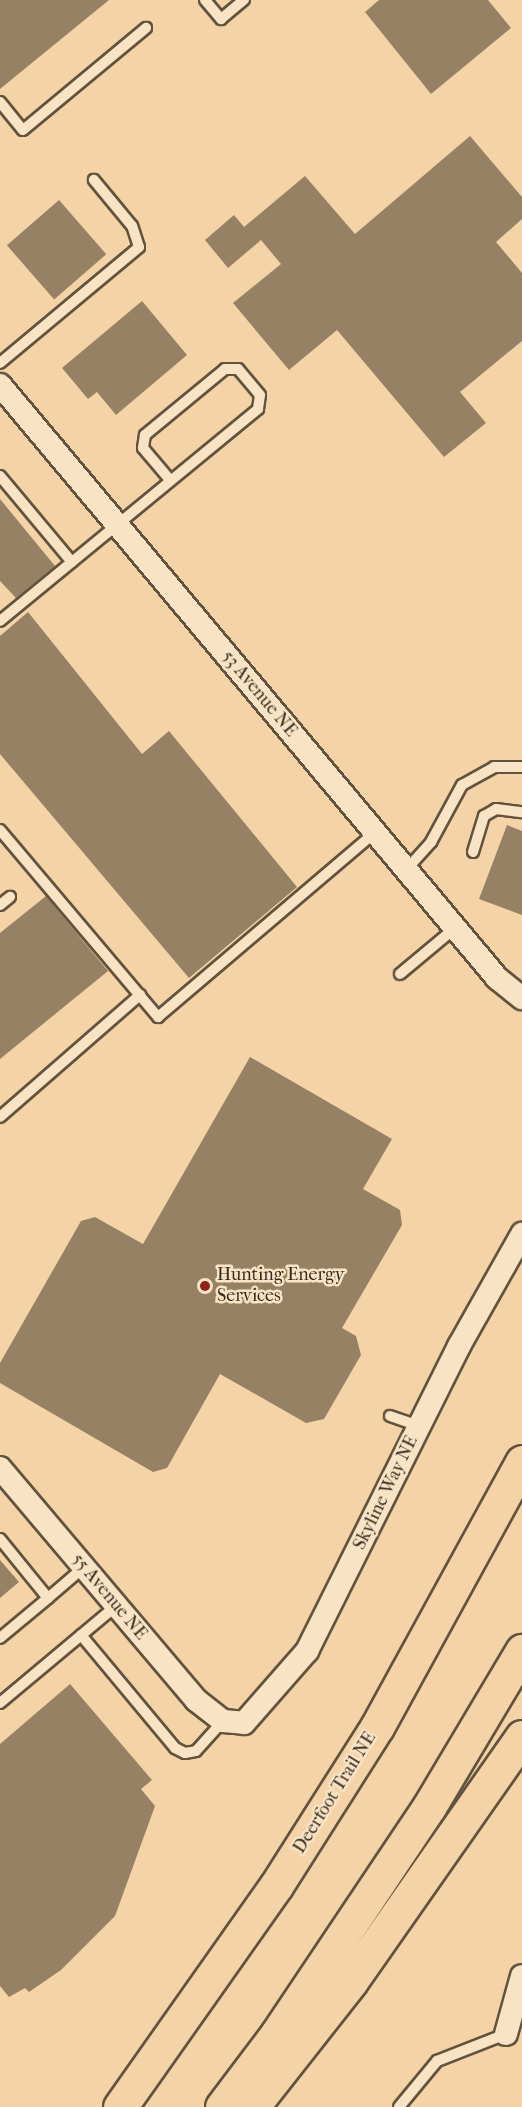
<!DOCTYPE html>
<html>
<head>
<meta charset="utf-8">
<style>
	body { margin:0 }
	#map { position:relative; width:522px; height:2107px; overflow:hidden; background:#f4d4a6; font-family:"IM FELL French Canon",serif }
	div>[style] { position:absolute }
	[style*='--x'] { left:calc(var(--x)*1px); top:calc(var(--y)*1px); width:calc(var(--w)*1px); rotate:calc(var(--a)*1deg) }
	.building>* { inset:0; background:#978164; transform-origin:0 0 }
	.roads { filter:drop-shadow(2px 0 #62533e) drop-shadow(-2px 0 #62533e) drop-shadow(0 2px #62533e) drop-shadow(0 -2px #62533e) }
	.service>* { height:10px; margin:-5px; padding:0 5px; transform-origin:5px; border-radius:5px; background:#f8e3c5 }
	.minor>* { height:22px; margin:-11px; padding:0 11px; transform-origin:11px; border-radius:11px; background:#f8e3c5 }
	.motorway>* { height:33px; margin:-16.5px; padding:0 16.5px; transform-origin:16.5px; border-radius:16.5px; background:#f4d4a6 }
	.dots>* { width:16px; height:16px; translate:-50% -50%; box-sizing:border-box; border:3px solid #f8e3c5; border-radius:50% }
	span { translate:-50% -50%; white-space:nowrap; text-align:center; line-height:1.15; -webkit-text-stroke:5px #f8e3c5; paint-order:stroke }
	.street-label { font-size:18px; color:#32281c }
	.poi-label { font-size:18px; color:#32281c }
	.left { translate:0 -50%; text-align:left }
</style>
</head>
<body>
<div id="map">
	<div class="building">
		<div style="clip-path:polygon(0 0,109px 0,0 89px)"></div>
		<div style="clip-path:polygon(379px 0,488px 0,511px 28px,431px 94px,365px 12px)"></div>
		<div style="clip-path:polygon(470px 136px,522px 197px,522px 219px,496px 242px,522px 273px,522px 341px,460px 392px,486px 423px,444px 457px,337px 330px,289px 370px,233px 303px,281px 264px,261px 240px,228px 268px,205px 240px,234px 215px,244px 227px,305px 176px,355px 234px)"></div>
		<div style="left:59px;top:200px;width:72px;height:69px;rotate:49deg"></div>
		<div style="clip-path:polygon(142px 301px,187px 355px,116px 415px,97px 392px,88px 399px,62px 368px)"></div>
		<div style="clip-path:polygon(0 499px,55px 566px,16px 598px,0 581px)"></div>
		<div style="clip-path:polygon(28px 612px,142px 754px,169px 731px,297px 887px,189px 978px,0 754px,0 636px)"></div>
		<div style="clip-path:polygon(507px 825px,522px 831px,522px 915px,479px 899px)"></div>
		<div style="clip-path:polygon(46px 896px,108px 971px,0 1059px,0 933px)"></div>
		<div style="clip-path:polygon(250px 1057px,392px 1139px,363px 1189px,400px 1210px,402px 1225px,342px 1328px,356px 1336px,361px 1355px,324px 1419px,306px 1423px,220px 1374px,167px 1468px,153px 1472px,0 1383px,0 1363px,81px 1221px,95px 1217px,143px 1244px)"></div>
		<div style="clip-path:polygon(0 1560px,19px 1582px,0 1598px)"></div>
		<div style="clip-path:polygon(70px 1684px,152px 1780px,141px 1789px,155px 1806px,115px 1916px,61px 1970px,29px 1992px,25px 1988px,9px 1997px,0 1986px,0 1744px)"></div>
	</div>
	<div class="roads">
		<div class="service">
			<div style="--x:205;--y:0;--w:25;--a:50"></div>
			<div style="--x:221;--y:19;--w:30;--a:-40"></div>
			<div style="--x:0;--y:102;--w:36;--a:51"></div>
			<div style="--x:23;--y:130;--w:160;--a:-39.7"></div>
			<div style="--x:0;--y:363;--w:181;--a:-39.8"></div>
			<div style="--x:139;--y:247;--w:22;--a:-108"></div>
			<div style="--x:132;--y:226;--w:60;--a:-129.6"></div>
			<div style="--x:0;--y:476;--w:112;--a:50.1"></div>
			<div style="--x:0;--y:621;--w:334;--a:-39.4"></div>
			<div style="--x:258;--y:409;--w:14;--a:-82"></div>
			<div style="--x:260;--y:395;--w:34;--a:-130"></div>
			<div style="--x:238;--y:369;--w:13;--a:180"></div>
			<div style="--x:225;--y:369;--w:104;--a:140.5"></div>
			<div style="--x:145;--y:435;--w:13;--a:99"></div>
			<div style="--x:143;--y:448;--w:42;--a:49.8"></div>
			<div style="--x:0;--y:830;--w:245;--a:49.8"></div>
			<div style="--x:158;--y:1017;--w:284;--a:-40.4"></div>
			<div style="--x:473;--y:852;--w:38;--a:-73"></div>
			<div style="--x:484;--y:816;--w:14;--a:-30"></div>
			<div style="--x:496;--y:809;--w:26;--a:7"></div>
			<div style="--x:406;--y:870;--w:38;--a:-48"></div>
			<div style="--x:431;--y:842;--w:65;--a:-61.5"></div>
			<div style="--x:462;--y:785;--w:37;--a:-29"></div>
			<div style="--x:494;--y:767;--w:28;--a:0"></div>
			<div style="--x:0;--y:905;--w:13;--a:-39"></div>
			<div style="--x:400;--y:974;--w:72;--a:-39.9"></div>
			<div style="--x:0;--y:1117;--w:186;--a:-41.1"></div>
			<div style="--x:390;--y:1416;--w:31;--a:19"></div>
			<div style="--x:0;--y:1539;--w:76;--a:50.9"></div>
			<div style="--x:48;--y:1598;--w:48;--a:-40.7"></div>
			<div style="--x:81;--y:1635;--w:147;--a:50.2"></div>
			<div style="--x:175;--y:1748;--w:11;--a:27"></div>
			<div style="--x:185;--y:1753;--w:11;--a:-10"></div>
			<div style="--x:196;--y:1751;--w:40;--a:-48"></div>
			<div style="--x:0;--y:1638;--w:62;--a:-39.8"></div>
			<div style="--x:0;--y:1703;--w:151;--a:-39.9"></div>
			<div style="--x:399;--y:2107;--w:60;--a:-50.4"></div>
			<div style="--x:437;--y:2061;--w:74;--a:-21.4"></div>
		</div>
		<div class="minor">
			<div style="--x:0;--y:385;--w:774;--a:50.03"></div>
			<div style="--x:497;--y:978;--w:32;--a:39"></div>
			<div style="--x:0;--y:1468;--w:304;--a:49.8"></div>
			<div style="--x:196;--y:1700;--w:34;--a:38"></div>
			<div style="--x:223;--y:1721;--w:21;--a:5"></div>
			<div style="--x:244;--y:1723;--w:96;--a:-48.8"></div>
			<div style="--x:307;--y:1651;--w:341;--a:-63.5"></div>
			<div style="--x:459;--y:1346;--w:129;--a:-60.6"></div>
			<div style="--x:506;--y:2034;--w:60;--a:-74.6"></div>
		</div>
		<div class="motorway">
			<div style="--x:120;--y:2107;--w:271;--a:-54.8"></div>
			<div style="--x:276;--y:1886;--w:188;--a:-57.6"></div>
			<div style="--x:377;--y:1727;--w:302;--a:-61.3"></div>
			<div style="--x:222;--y:2107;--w:91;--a:-53"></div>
			<div style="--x:277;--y:2034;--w:273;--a:-56.2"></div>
			<div style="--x:429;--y:1807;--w:182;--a:-59.2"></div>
			<div style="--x:252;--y:2107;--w:160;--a:-51.8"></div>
			<div style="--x:351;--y:1981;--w:298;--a:-55"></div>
		</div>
	</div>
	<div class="dots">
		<div style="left:205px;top:1286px;background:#8f2418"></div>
	</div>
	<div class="street-label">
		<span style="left:259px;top:694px;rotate:50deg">53 Avenue NE</span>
		<span style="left:386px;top:1493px;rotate:-64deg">Skyline Way NE</span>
		<span style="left:109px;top:1597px;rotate:50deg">55 Avenue NE</span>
		<span style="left:335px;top:1793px;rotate:-58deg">Deerfoot Trail NE</span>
	</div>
	<div class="poi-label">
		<span class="left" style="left:217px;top:1286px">Hunting Energy<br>Services</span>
	</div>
</div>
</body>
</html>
